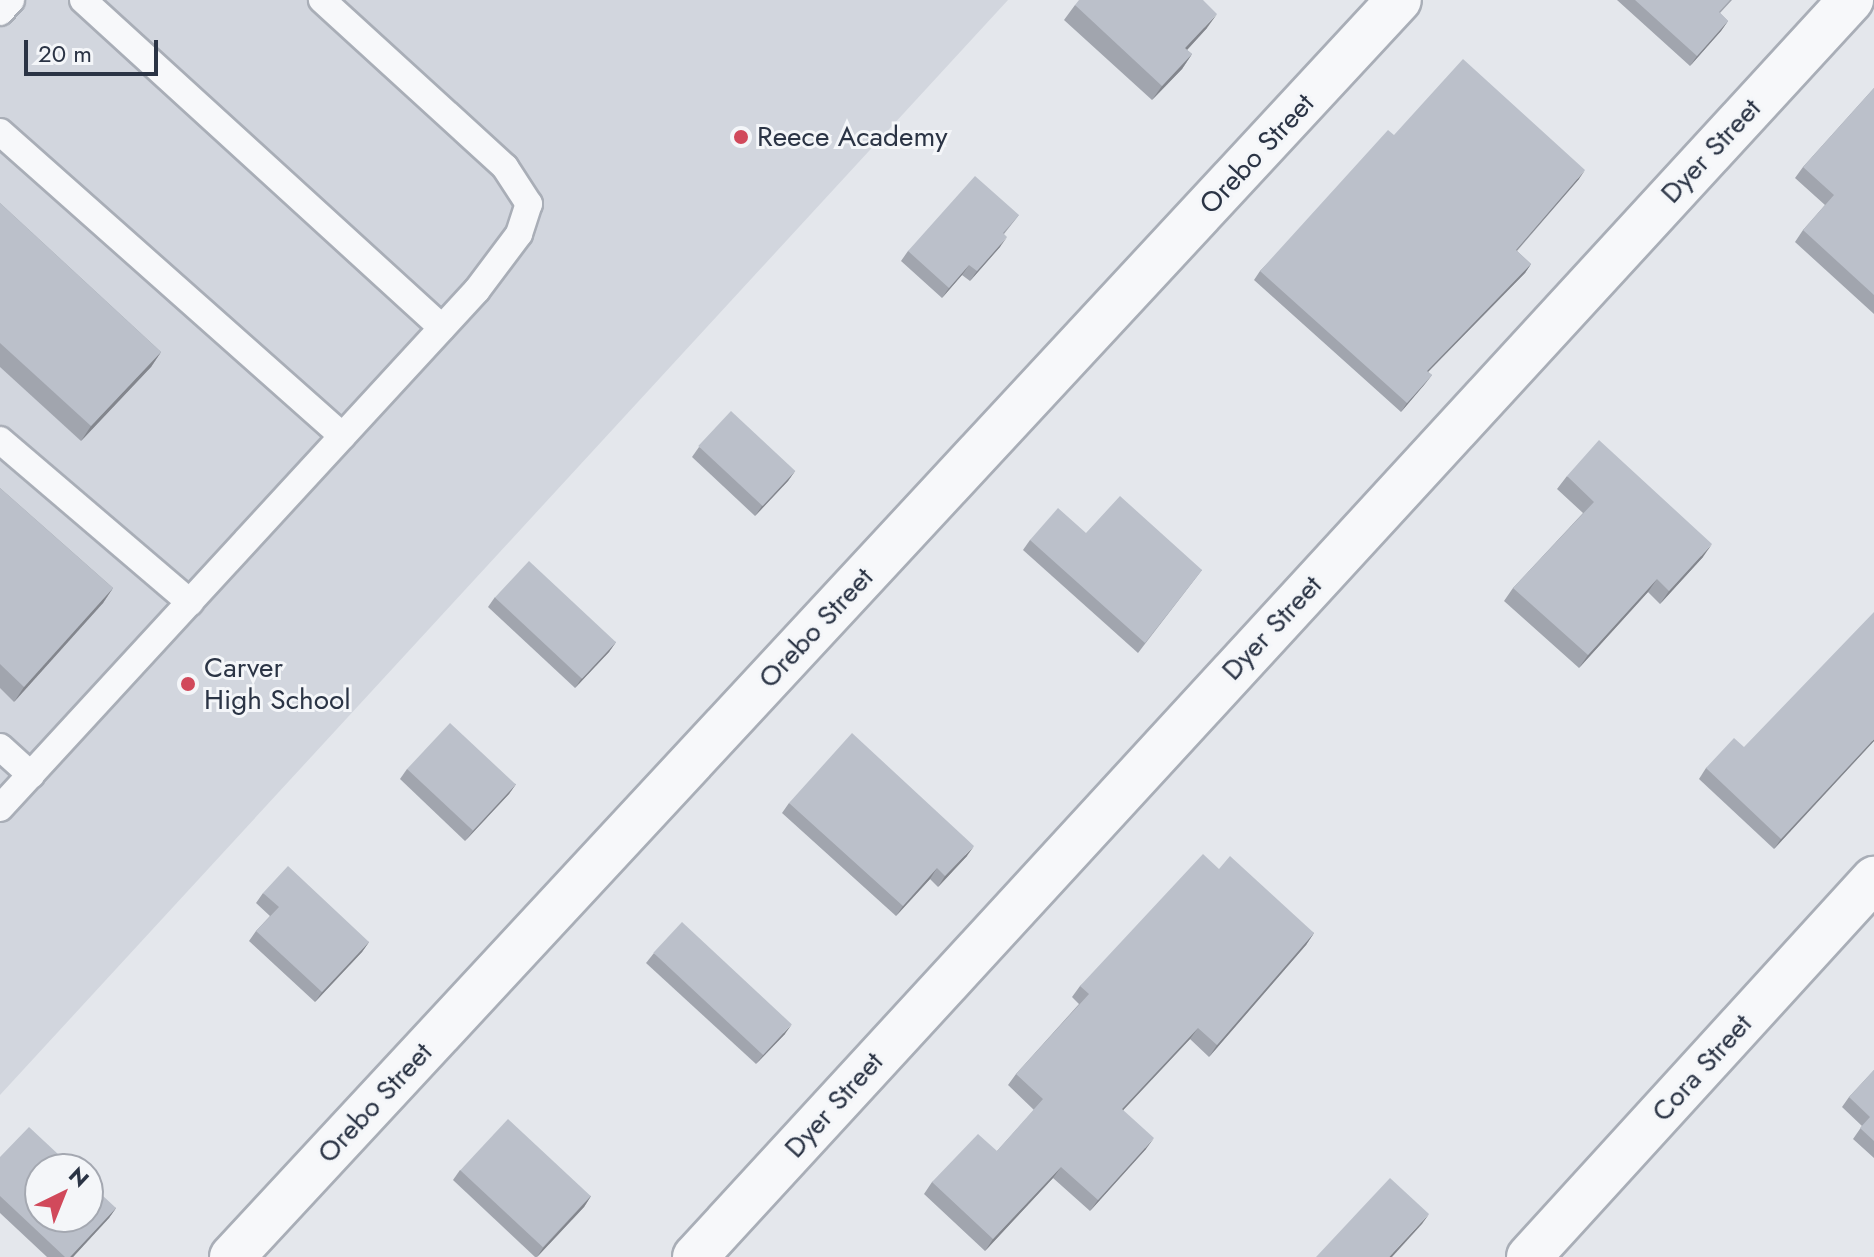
<!DOCTYPE html>
<html>
<head>
<meta charset="utf-8">
<style>
	body { margin:0 }
	#map { position:relative; width:1874px; height:1257px; overflow:hidden; background:#e4e7ec; font-family:Jost,sans-serif }
	div>[style] { position:absolute }
	[style*='--x'] { left:calc(var(--x)*1px); top:calc(var(--y)*1px); width:calc(var(--w)*1px); rotate:calc(var(--a)*1deg) }
	.built>* { inset:0; background:#d2d6de }
	.roads { filter:drop-shadow(2px 0 #a9aeb7) drop-shadow(-2px 0 #a9aeb7) drop-shadow(0 2px #a9aeb7) drop-shadow(0 -2px #a9aeb7) }
	.lane>* { height:26px; margin:-13px; padding:0 13px; transform-origin:13px; border-radius:13px; background:#f7f8fa }
	.street>* { height:44px; margin:-22px; padding:0 22px; transform-origin:22px; border-radius:22px; background:#f7f8fa }
	.wall>* { inset:0; background:#a1a5ae }
	.shaded-wall>* { inset:0; background:#83868d }
	.building>* { inset:0; background:#bbc0ca; transform-origin:0 0 }
	.dots>* { width:22px; height:22px; translate:-50% -50%; box-sizing:border-box; border:4px solid #f4f6f9; border-radius:50% }
	span { translate:-50% -50%; white-space:nowrap; text-align:center; line-height:1.15; -webkit-text-stroke:6px #f4f6f9; paint-order:stroke }
	.poi-label { font-size:28px; color:#2b3445 }
	.left { translate:0 -50%; text-align:left }
	.street-label { font-size:28px; color:#2b3445 }
	.north { position:absolute; left:24px; top:1153px; width:80px; height:80px; box-sizing:border-box; background:#f4f6f9; border:2px solid #a4a8b1; border-radius:50%; rotate:43deg; font-size:22px; font-weight:700; line-height:32px; text-align:center; color:#2b3445 }
	.north::after { content:''; display:block; margin:auto; width:28px; height:36px; background:#d1495b; clip-path:polygon(50% 0,100% 100%,50% 72%,0 100%) }
	.scale { position:absolute; left:24px; top:40px; width:134px; height:36px; box-sizing:border-box; border:4px solid #2b3445; border-top:0; padding-left:10px; font-size:24px; line-height:28px; white-space:nowrap; color:#2b3445; -webkit-text-stroke:6px #f4f6f9; paint-order:stroke }
</style>
</head>
<body>
<div id="map">
	<div class="built">
		<div style="clip-path:polygon(0 0,1008px 0,0 1095px)"></div>
	</div>
	<div class="roads">
		<div class="lane">
			<div style="--x:83;--y:0;--w:486;--a:42.4"></div>
			<div style="--x:0;--y:12;--w:16;--a:-47"></div>
			<div style="--x:0;--y:132;--w:458;--a:41.6"></div>
			<div style="--x:0;--y:440;--w:250;--a:40.5"></div>
			<div style="--x:0;--y:747;--w:42;--a:42.1"></div>
			<div style="--x:0;--y:808;--w:704;--a:-47.36"></div>
			<div style="--x:477;--y:290;--w:70;--a:-53.1"></div>
			<div style="--x:519;--y:234;--w:32;--a:-72"></div>
			<div style="--x:529;--y:204;--w:44;--a:-123"></div>
			<div style="--x:505;--y:167;--w:248;--a:-137.6"></div>
		</div>
		<div class="street">
			<div style="--x:232;--y:1257;--w:1715;--a:-47.13"></div>
			<div style="--x:695;--y:1257;--w:1708;--a:-47.4"></div>
			<div style="--x:1529;--y:1257;--w:512;--a:-47.61"></div>
		</div>
	</div>
	<div class="wall">
		<div style="clip-path:polygon(1617px 0,1732px 0,1720px 13px,1728px 21px,1721px 31px,1690px 66px)"></div>
		<div style="clip-path:polygon(1075px 5px,1207px 28px,1187px 50px,1192px 54px,1182px 69px,1152px 100px,1064px 20px)"></div>
		<div style="clip-path:polygon(1874px 88px,1874px 314px,1795px 242px,1803px 230px,1825px 205px,1795px 178px,1803px 167px)"></div>
		<div style="clip-path:polygon(1394px 135px,1579px 179px,1517px 251px,1531px 264px,1525px 273px,1428px 372px,1432px 375px,1401px 412px,1254px 280px,1260px 271px)"></div>
		<div style="clip-path:polygon(0 203px,161px 352px,151px 367px,81px 441px,0 367px)"></div>
		<div style="clip-path:polygon(1019px 215px,1004px 234px,1000px 247px,970px 281px,962px 275px,942px 298px,901px 261px,908px 251px)"></div>
		<div style="clip-path:polygon(699px 447px,795px 471px,788px 481px,755px 516px,692px 457px)"></div>
		<div style="clip-path:polygon(1567px 476px,1703px 557px,1660px 604px,1648px 592px,1579px 668px,1504px 601px,1513px 588px,1583px 513px,1557px 489px)"></div>
		<div style="clip-path:polygon(0 488px,113px 588px,103px 603px,14px 702px,0 688px)"></div>
		<div style="clip-path:polygon(1086px 533px,1202px 570px,1138px 653px,1023px 550px,1030px 540px)"></div>
		<div style="clip-path:polygon(495px 597px,616px 642px,609px 652px,575px 688px,488px 607px)"></div>
		<div style="clip-path:polygon(1874px 741px,1774px 849px,1699px 779px,1706px 768px,1744px 747px)"></div>
		<div style="clip-path:polygon(407px 769px,516px 784px,509px 794px,465px 841px,400px 779px)"></div>
		<div style="clip-path:polygon(789px 803px,967px 856px,938px 887px,930px 879px,896px 916px,782px 813px)"></div>
		<div style="clip-path:polygon(1219px 869px,1314px 933px,1306px 945px,1209px 1057px,1190px 1039px,1123px 1110px,1146px 1149px,1090px 1211px,1053px 1178px,985px 1251px,924px 1194px,932px 1182px,997px 1151px,1034px 1110px,1008px 1085px,1016px 1074px,1079px 1004px,1072px 997px,1080px 986px)"></div>
		<div style="clip-path:polygon(263px 893px,369px 942px,362px 952px,315px 1002px,249px 941px,256px 931px,270px 916px,256px 903px)"></div>
		<div style="clip-path:polygon(654px 953px,785px 1034px,756px 1064px,646px 963px)"></div>
		<div style="clip-path:polygon(1874px 1070px,1874px 1158px,1853px 1139px,1862px 1126px,1842px 1107px,1849px 1097px)"></div>
		<div style="clip-path:polygon(0 1157px,116px 1208px,109px 1218px,73px 1257px,47px 1257px,0 1213px)"></div>
		<div style="clip-path:polygon(460px 1170px,591px 1196px,584px 1207px,537px 1257px,535px 1257px,453px 1180px)"></div>
	</div>
	<div class="shaded-wall">
		<div style="clip-path:polygon(1217px 14px,1207px 28px,1175px 63px,1185px 48px)"></div>
		<div style="clip-path:polygon(1728px 21px,1721px 31px,1690px 66px,1697px 56px)"></div>
		<div style="clip-path:polygon(1192px 54px,1182px 69px,1152px 100px,1162px 86px)"></div>
		<div style="clip-path:polygon(1585px 170px,1579px 179px,1509px 259px,1516px 250px)"></div>
		<div style="clip-path:polygon(1007px 237px,1000px 247px,970px 281px,977px 271px)"></div>
		<div style="clip-path:polygon(1531px 264px,1525px 273px,1420px 380px,1427px 371px)"></div>
		<div style="clip-path:polygon(969px 265px,962px 275px,942px 298px,949px 288px)"></div>
		<div style="clip-path:polygon(161px 352px,151px 367px,81px 441px,91px 426px)"></div>
		<div style="clip-path:polygon(1432px 375px,1425px 384px,1401px 412px,1407px 403px)"></div>
		<div style="clip-path:polygon(795px 471px,788px 481px,755px 516px,762px 506px)"></div>
		<div style="clip-path:polygon(1712px 544px,1703px 557px,1660px 604px,1669px 591px)"></div>
		<div style="clip-path:polygon(1657px 579px,1648px 592px,1579px 668px,1588px 655px)"></div>
		<div style="clip-path:polygon(113px 588px,103px 603px,14px 702px,24px 687px)"></div>
		<div style="clip-path:polygon(616px 642px,609px 652px,575px 688px,582px 678px)"></div>
		<div style="clip-path:polygon(1874px 739px,1874px 741px,1774px 849px,1781px 839px)"></div>
		<div style="clip-path:polygon(516px 784px,509px 794px,465px 841px,473px 831px)"></div>
		<div style="clip-path:polygon(974px 846px,967px 856px,938px 887px,945px 876px)"></div>
		<div style="clip-path:polygon(937px 868px,930px 879px,896px 916px,903px 906px)"></div>
		<div style="clip-path:polygon(1314px 933px,1306px 945px,1209px 1057px,1217px 1045px)"></div>
		<div style="clip-path:polygon(369px 942px,362px 952px,315px 1002px,322px 992px)"></div>
		<div style="clip-path:polygon(792px 1024px,785px 1034px,756px 1064px,764px 1054px)"></div>
		<div style="clip-path:polygon(1198px 1028px,1190px 1039px,1114px 1120px,1122px 1109px)"></div>
		<div style="clip-path:polygon(1154px 1138px,1146px 1149px,1090px 1211px,1098px 1200px)"></div>
		<div style="clip-path:polygon(1061px 1167px,1053px 1178px,985px 1251px,993px 1239px)"></div>
		<div style="clip-path:polygon(591px 1196px,584px 1207px,537px 1257px,543px 1248px)"></div>
		<div style="clip-path:polygon(116px 1208px,109px 1218px,73px 1257px,70px 1257px)"></div>
		<div style="clip-path:polygon(1429px 1214px,1422px 1224px,1392px 1257px,1389px 1257px)"></div>
	</div>
	<div class="building">
		<div style="clip-path:polygon(1079px 0,1203px 0,1217px 14px,1185px 48px,1192px 54px,1162px 86px,1075px 5px)"></div>
		<div style="clip-path:polygon(1635px 0,1730px 0,1719px 12px,1728px 21px,1697px 56px)"></div>
		<div style="clip-path:polygon(1463px 59px,1585px 170px,1516px 250px,1531px 264px,1427px 371px,1432px 375px,1407px 403px,1260px 271px,1388px 130px,1394px 135px)"></div>
		<div style="clip-path:polygon(1874px 88px,1874px 295px,1803px 230px,1834px 195px,1803px 167px)"></div>
		<div style="clip-path:polygon(975px 176px,1019px 215px,1003px 233px,1007px 237px,977px 271px,969px 265px,949px 288px,908px 251px)"></div>
		<div style="clip-path:polygon(0 203px,161px 352px,91px 426px,0 343px)"></div>
		<div style="left:731px;top:411px;width:88px;height:48px;rotate:43deg"></div>
		<div style="clip-path:polygon(1599px 440px,1712px 544px,1669px 591px,1657px 579px,1588px 655px,1513px 588px,1594px 502px,1567px 476px)"></div>
		<div style="clip-path:polygon(0 488px,113px 588px,24px 687px,0 664px)"></div>
		<div style="clip-path:polygon(1120px 496px,1202px 570px,1145px 643px,1030px 540px,1058px 508px,1086px 533px)"></div>
		<div style="left:529px;top:561px;width:119px;height:50px;rotate:43deg"></div>
		<div style="clip-path:polygon(1874px 612px,1874px 739px,1781px 839px,1706px 768px,1734px 738px,1744px 747px)"></div>
		<div style="left:450px;top:723px;width:90px;height:63px;rotate:43deg"></div>
		<div style="clip-path:polygon(852px 733px,974px 846px,945px 876px,937px 868px,903px 906px,789px 803px)"></div>
		<div style="clip-path:polygon(1203px 854px,1219px 869px,1230px 856px,1314px 933px,1217px 1045px,1198px 1028px,1122px 1109px,1154px 1138px,1098px 1200px,1061px 1167px,993px 1239px,932px 1182px,978px 1134px,997px 1151px,1043px 1099px,1016px 1074px,1089px 994px,1080px 986px)"></div>
		<div style="clip-path:polygon(288px 866px,369px 942px,322px 992px,256px 931px,279px 907px,263px 893px)"></div>
		<div style="left:682px;top:922px;width:150px;height:42px;rotate:43deg"></div>
		<div style="clip-path:polygon(1874px 1070px,1874px 1141px,1860px 1128px,1870px 1117px,1849px 1097px)"></div>
		<div style="left:508px;top:1119px;width:113px;height:70px;rotate:43deg"></div>
		<div style="clip-path:polygon(29px 1127px,74px 1169px,40px 1169px,40px 1217px,88px 1217px,88px 1182px,116px 1208px,70px 1257px,65px 1257px,0 1196px,0 1157px)"></div>
		<div style="clip-path:polygon(1390px 1178px,1429px 1214px,1389px 1257px,1316px 1257px)"></div>
	</div>
	<div class="dots">
		<div style="left:741px;top:137px;background:#d1495b"></div>
		<div style="left:188px;top:684px;background:#d1495b"></div>
	</div>
	<div class="poi-label">
		<span class="left" style="left:757px;top:137px">Reece Academy</span>
		<span class="left" style="left:204px;top:684px">Carver<br>High School</span>
	</div>
	<div class="street-label">
		<span style="left:1711px;top:151px;rotate:-47deg">Dyer Street</span>
		<span style="left:1257px;top:154px;rotate:-47deg">Orebo Street</span>
		<span style="left:816px;top:628px;rotate:-47deg">Orebo Street</span>
		<span style="left:1272px;top:628px;rotate:-47deg">Dyer Street</span>
		<span style="left:1702px;top:1068px;rotate:-48deg">Cora Street</span>
		<span style="left:375px;top:1103px;rotate:-47deg">Orebo Street</span>
		<span style="left:834px;top:1105px;rotate:-48deg">Dyer Street</span>
	</div>
	<div class="north">N</div>
	<div class="scale">20 m</div>
</div>
</body>
</html>
